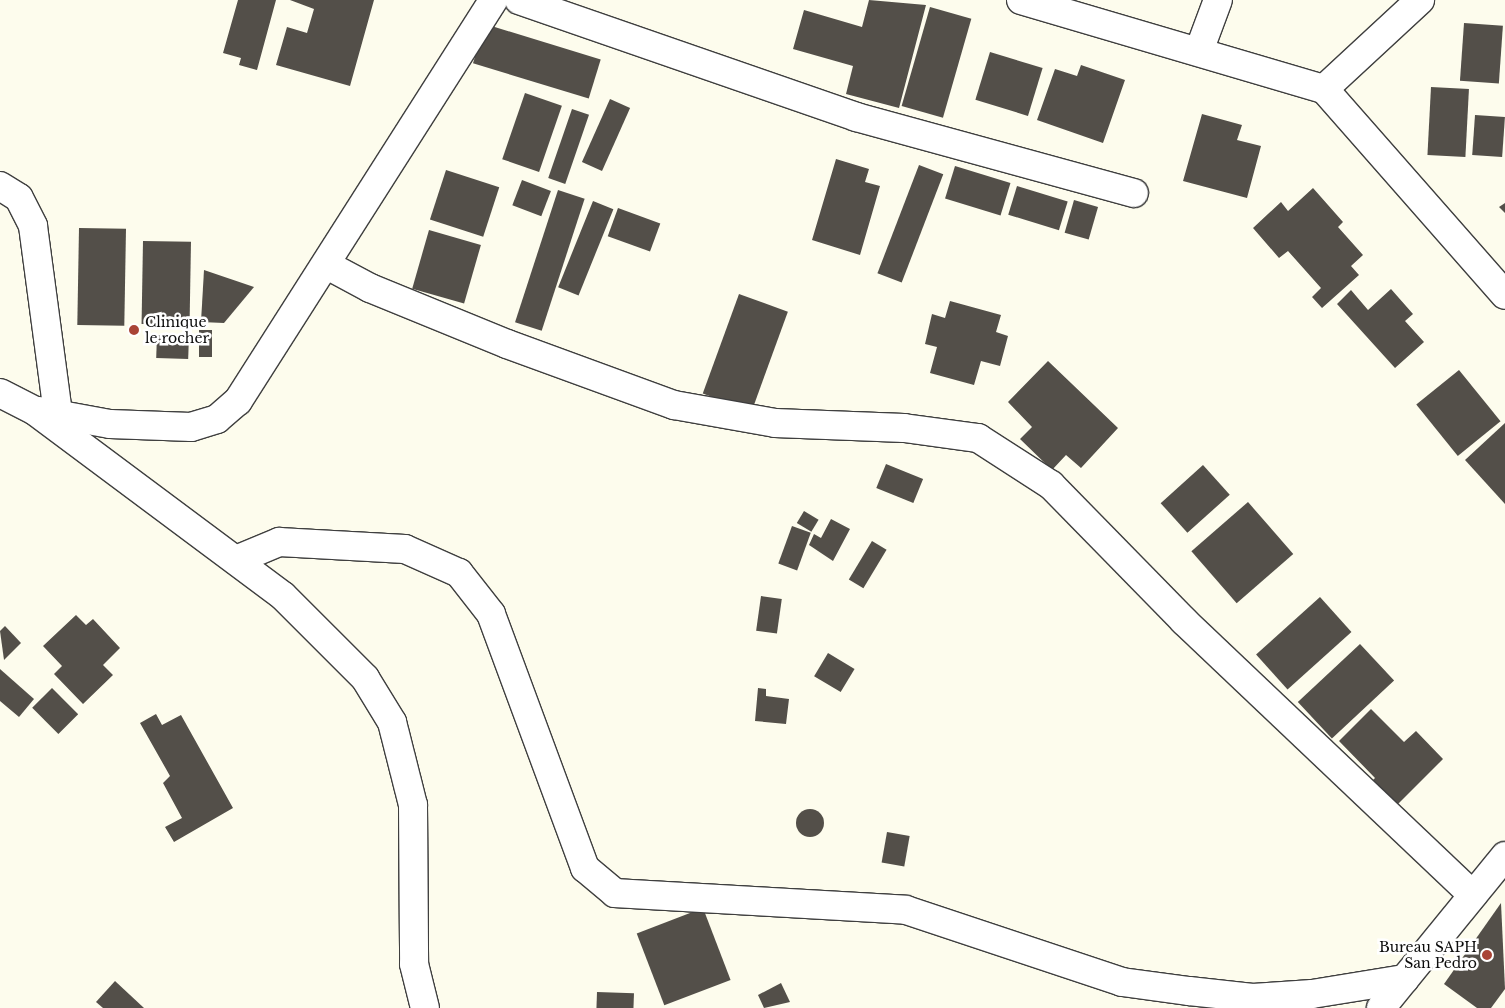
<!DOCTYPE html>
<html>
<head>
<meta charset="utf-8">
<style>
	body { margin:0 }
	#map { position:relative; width:1505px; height:1008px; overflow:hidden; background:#fdfced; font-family:"Libre Baskerville",serif }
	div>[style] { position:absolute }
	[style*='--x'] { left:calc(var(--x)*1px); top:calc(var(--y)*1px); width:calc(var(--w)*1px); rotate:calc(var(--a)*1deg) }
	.building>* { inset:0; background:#534f49; transform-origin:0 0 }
	.round { border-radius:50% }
	.roads { filter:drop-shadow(1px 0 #3f3f3f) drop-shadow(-1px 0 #3f3f3f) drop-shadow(0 1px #3f3f3f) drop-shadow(0 -1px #3f3f3f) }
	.street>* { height:28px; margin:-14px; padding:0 14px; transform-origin:14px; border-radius:14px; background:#fff }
	.dots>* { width:14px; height:14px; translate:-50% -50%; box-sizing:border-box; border:2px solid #fff; border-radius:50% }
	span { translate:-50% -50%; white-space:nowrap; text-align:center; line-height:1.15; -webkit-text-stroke:5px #fff; paint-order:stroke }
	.poi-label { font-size:14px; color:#0c0c0c }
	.left { translate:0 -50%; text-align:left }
	.right { translate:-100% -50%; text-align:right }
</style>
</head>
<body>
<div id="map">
	<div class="building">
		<div style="clip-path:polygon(238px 0,276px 0,257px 70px,239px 65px,241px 58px,223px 53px)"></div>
		<div style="clip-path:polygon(290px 0,374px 0,350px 86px,276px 65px,287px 27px,307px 33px,314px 9px)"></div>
		<div style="clip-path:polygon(869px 0,926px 5px,899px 108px,846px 94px,853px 66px,793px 49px,804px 10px,862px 27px)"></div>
		<div style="left:930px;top:7px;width:43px;height:103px;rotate:16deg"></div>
		<div style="left:1464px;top:23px;width:39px;height:58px;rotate:4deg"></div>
		<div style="left:485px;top:24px;width:121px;height:41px;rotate:17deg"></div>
		<div style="left:990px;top:52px;width:55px;height:50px;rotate:17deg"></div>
		<div style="clip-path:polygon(1081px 65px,1125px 80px,1103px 143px,1037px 120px,1055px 69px,1077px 76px)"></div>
		<div style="left:1431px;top:87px;width:38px;height:68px;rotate:3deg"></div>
		<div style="left:525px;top:93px;width:39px;height:70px;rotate:19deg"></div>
		<div style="left:610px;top:99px;width:22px;height:69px;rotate:24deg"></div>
		<div style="left:572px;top:109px;width:18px;height:73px;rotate:19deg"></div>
		<div style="clip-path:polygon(1202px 114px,1242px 125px,1237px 140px,1261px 146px,1247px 198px,1183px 181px)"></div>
		<div style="left:1475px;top:115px;width:30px;height:40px;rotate:4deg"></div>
		<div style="clip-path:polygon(836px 159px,869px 169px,865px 182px,880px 186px,860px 255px,812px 240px)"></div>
		<div style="left:919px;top:165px;width:26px;height:116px;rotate:21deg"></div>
		<div style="left:955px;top:166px;width:58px;height:34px;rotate:17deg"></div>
		<div style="left:446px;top:170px;width:56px;height:52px;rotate:18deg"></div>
		<div style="left:522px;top:180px;width:31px;height:27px;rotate:21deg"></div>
		<div style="left:1017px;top:186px;width:53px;height:30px;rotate:17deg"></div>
		<div style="clip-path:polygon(1313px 188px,1343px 222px,1338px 227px,1363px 255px,1351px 266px,1359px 275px,1322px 308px,1312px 297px,1321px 288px,1288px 251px,1279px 258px,1253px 228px,1281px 202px,1288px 211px)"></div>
		<div style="left:558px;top:190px;width:28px;height:139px;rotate:18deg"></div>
		<div style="left:1074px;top:200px;width:25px;height:34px;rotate:16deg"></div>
		<div style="left:593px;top:201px;width:22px;height:93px;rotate:22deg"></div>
		<div style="clip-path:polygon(1505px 203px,1505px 213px,1499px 207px)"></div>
		<div style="left:618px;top:208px;width:45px;height:30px;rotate:20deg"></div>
		<div style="left:79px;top:228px;width:47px;height:97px;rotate:1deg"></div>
		<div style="left:429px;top:230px;width:54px;height:61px;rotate:16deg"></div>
		<div style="left:143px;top:241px;width:48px;height:83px;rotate:1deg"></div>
		<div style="clip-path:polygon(204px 270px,254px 287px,224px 323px,201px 322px)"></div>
		<div style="clip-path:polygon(1391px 289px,1413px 314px,1405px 321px,1424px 342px,1395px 368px,1337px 304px,1351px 290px,1368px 310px)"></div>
		<div style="left:739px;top:294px;width:52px;height:106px;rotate:20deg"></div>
		<div style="clip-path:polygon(950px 301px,1001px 315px,996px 332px,1008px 336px,1000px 366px,981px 361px,974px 385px,930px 373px,937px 347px,925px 344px,932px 314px,945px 318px)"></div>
		<div style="left:199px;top:330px;width:13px;height:27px"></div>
		<div style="left:157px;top:335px;width:32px;height:23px;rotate:2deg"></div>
		<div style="clip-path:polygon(1048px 361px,1118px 428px,1081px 468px,1066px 455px,1052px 470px,1020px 439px,1032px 427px,1008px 402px)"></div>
		<div style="left:1459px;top:370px;width:66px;height:55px;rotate:51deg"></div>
		<div style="clip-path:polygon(1505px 423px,1505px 504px,1465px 460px)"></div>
		<div style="left:886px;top:464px;width:40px;height:26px;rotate:22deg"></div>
		<div style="left:1203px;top:465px;width:40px;height:57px;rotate:48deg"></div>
		<div style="left:1248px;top:502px;width:69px;height:75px;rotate:49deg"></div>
		<div style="left:804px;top:511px;width:17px;height:14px;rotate:31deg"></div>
		<div style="clip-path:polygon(831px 519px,850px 529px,833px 561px,809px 545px,814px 534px,821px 538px)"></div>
		<div style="left:792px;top:526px;width:20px;height:40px;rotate:20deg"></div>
		<div style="left:872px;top:541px;width:17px;height:45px;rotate:31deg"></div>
		<div style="left:761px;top:596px;width:21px;height:35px;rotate:8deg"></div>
		<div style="left:1320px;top:597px;width:47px;height:86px;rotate:48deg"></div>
		<div style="clip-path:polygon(76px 615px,86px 625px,93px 619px,120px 648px,103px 665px,113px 675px,83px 704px,54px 674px,62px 666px,43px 646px)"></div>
		<div style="clip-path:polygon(5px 626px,21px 643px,4px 660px,0 631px)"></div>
		<div style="left:1360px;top:644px;width:50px;height:85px;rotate:47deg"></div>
		<div style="left:828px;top:653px;width:31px;height:27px;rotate:31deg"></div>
		<div style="clip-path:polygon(0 669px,34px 699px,19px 717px,0 701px)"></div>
		<div style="left:52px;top:688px;width:37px;height:28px;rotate:45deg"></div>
		<div style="clip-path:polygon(758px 688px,766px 689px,766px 696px,789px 699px,786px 724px,755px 721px)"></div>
		<div style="clip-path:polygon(1371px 709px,1404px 742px,1416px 731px,1443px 759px,1392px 810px,1368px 785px,1375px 778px,1339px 741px)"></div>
		<div style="clip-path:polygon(156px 714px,162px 725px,181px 715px,233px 808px,174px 842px,165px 827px,182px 818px,163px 783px,170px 776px,140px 723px)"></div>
		<div class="round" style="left:796px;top:809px;width:28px;height:28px"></div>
		<div style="left:887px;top:832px;width:23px;height:31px;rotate:10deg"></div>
		<div style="clip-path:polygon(1501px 903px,1505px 989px,1491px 1008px,1477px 1008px,1444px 984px)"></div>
		<div style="left:703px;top:908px;width:77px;height:71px;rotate:69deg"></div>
		<div style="clip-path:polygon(115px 981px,144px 1008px,103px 1008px,96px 1002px)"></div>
		<div style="clip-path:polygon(781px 983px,790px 1002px,764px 1008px,758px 995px)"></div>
		<div style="left:597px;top:992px;width:37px;height:16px;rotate:2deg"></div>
	</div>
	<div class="roads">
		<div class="street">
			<div style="--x:519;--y:0;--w:357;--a:19.1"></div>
			<div style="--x:856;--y:117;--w:288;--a:15.3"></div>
			<div style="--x:1021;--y:0;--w:316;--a:16.4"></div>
			<div style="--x:1324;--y:89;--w:274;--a:48.7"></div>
			<div style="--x:1199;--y:51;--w:54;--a:-69.6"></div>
			<div style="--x:1324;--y:89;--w:131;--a:-42.8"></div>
			<div style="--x:0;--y:186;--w:22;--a:32"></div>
			<div style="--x:19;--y:198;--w:31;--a:63"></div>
			<div style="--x:33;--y:226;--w:190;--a:82.4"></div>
			<div style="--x:327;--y:265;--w:49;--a:28.1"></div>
			<div style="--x:370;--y:288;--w:148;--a:22.2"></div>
			<div style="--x:507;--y:344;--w:178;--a:20.1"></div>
			<div style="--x:674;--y:405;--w:103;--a:10.1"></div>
			<div style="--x:775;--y:423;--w:129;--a:2.2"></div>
			<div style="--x:904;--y:428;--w:75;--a:7.7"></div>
			<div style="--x:978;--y:438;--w:87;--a:32.8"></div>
			<div style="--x:1051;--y:485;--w:190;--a:45.6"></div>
			<div style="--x:1184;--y:621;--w:398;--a:43.5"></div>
			<div style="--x:0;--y:393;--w:39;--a:27"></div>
			<div style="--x:35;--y:411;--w:309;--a:36.7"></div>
			<div style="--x:283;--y:596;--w:116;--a:45"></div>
			<div style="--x:365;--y:678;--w:52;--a:58.5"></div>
			<div style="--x:392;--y:722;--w:86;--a:75.8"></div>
			<div style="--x:413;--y:805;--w:159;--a:89.6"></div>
			<div style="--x:414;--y:964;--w:45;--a:76"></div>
			<div style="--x:39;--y:411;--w:72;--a:10.4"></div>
			<div style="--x:110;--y:424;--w:81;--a:2.1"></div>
			<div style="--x:191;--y:427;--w:27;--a:-17"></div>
			<div style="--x:217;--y:419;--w:28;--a:-41"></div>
			<div style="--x:238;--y:401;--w:475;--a:-57.5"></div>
			<div style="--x:236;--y:560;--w:47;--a:-22.7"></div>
			<div style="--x:279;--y:542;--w:126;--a:3.2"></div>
			<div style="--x:405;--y:549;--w:59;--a:24"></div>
			<div style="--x:459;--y:573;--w:52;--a:52"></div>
			<div style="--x:491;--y:614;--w:271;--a:69.7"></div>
			<div style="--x:585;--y:868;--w:39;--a:40"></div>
			<div style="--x:615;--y:893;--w:291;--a:3.3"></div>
			<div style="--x:906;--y:910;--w:228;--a:18.4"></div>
			<div style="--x:1122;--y:982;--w:68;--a:7.7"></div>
			<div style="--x:1189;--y:991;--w:64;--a:6.2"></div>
			<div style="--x:1253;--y:998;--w:59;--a:-3.9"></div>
			<div style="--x:1312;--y:994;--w:94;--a:-9.2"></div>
			<div style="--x:1381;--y:1008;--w:196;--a:-50.8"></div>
		</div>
	</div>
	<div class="dots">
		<div style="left:134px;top:330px;background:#a94436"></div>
		<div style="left:1487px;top:955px;background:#a94436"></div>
	</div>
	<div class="poi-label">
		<span class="left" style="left:145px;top:330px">Clinique<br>le rocher</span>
		<span class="right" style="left:1477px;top:955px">Bureau SAPH<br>San Pedro</span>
	</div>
</div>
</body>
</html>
